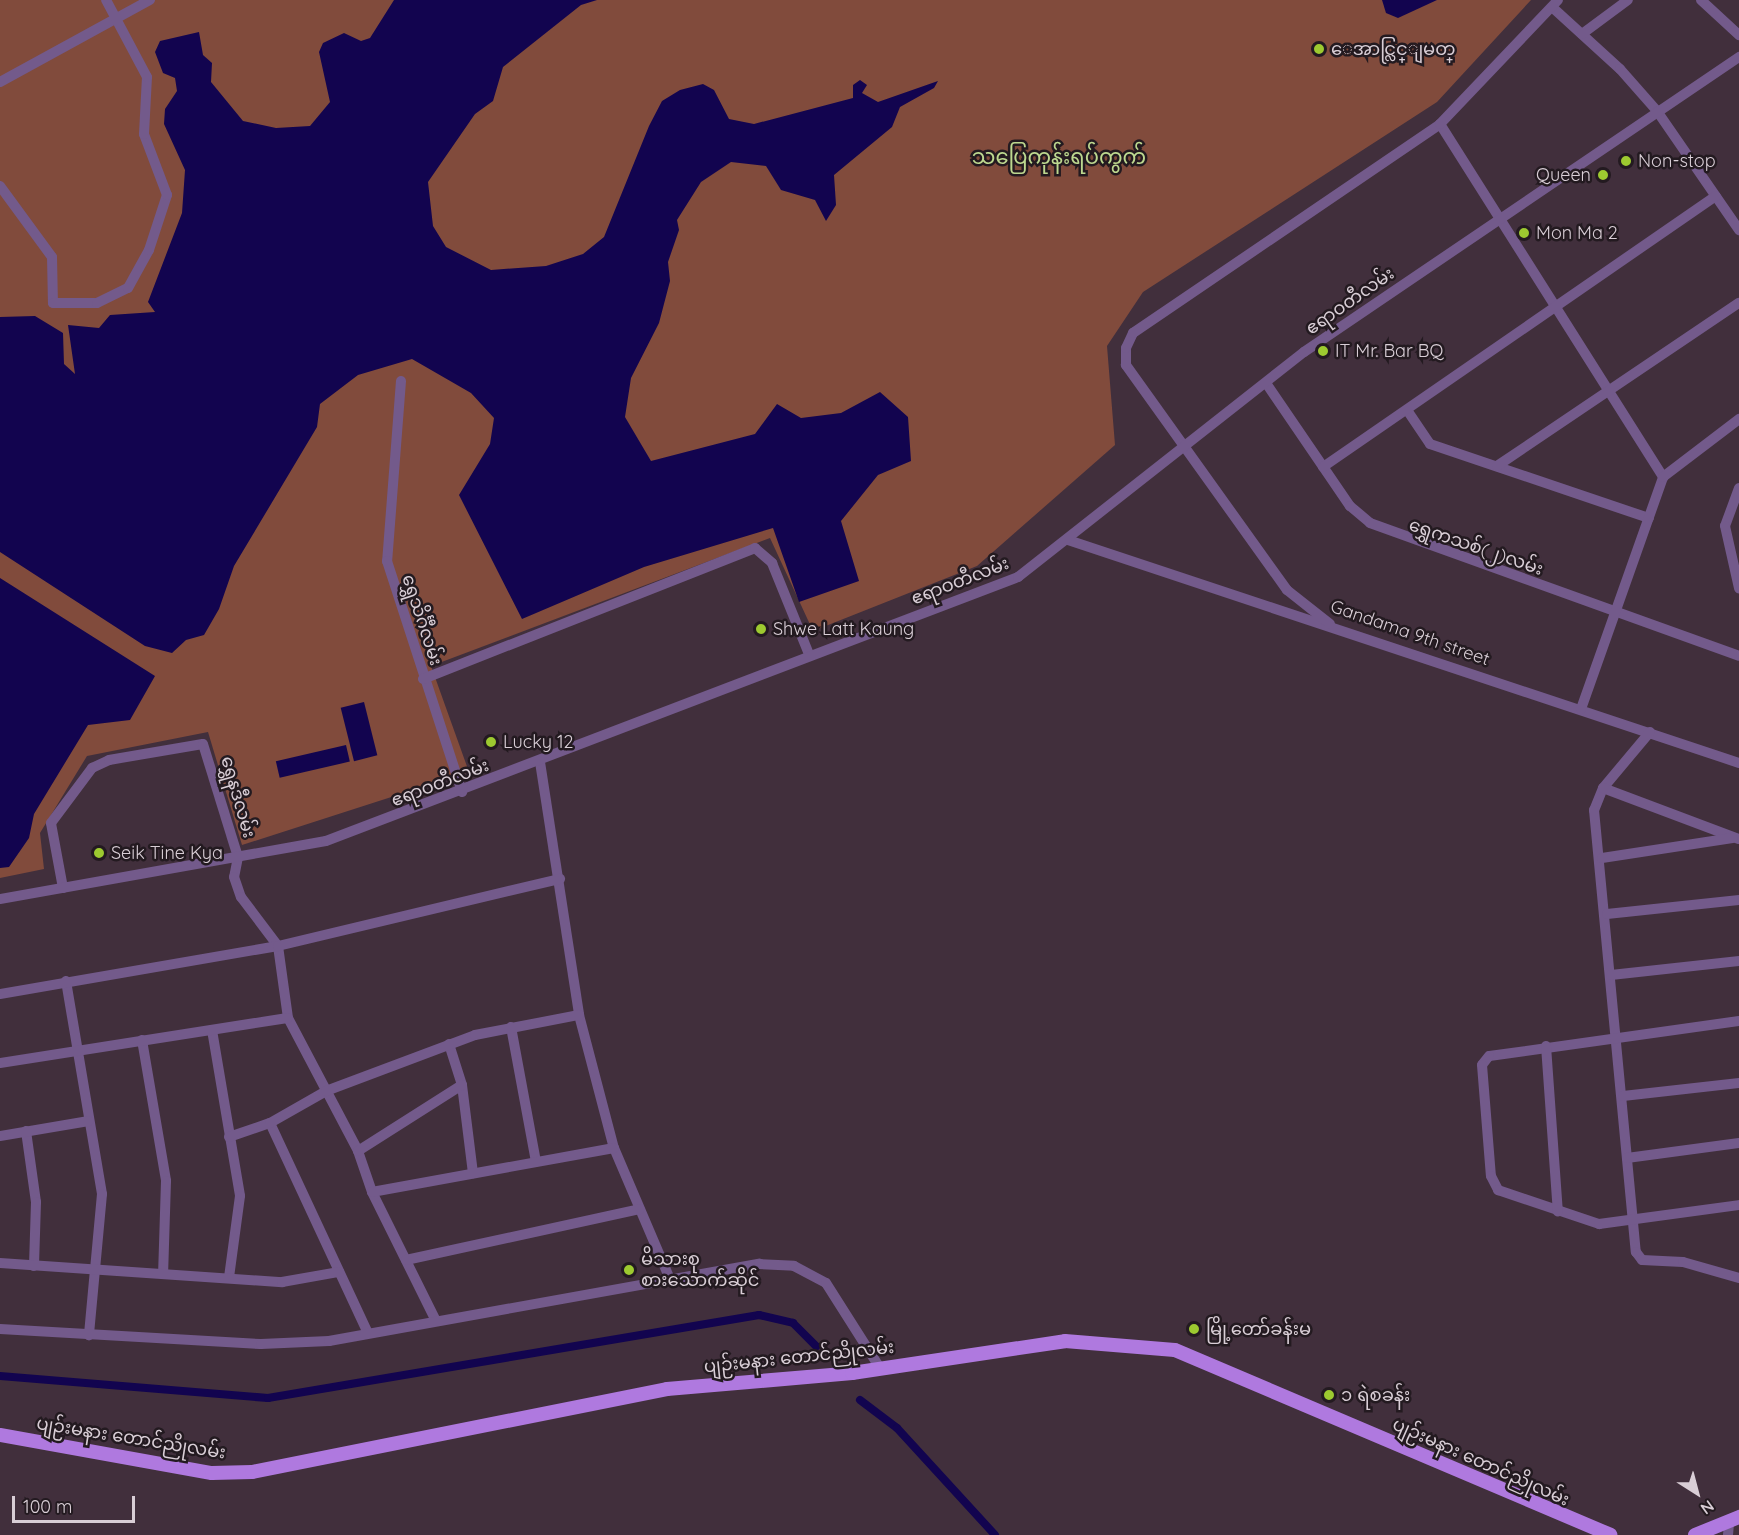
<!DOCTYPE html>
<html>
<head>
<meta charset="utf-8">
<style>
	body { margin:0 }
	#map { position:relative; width:1739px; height:1535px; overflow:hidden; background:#412f3c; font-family:Quicksand,"Noto Sans Myanmar",sans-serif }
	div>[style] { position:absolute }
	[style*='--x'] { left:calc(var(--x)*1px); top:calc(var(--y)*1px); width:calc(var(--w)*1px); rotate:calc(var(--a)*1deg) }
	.green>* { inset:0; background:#814b3c }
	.water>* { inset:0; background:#12044f; transform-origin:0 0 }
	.canal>* { height:8px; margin:-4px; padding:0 4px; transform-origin:4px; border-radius:4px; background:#12044f }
	.minor>* { height:10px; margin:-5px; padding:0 5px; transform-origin:5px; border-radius:5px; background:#735a8b }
	.major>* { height:14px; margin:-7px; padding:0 7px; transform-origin:7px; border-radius:7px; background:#af79df }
	.dots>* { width:16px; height:16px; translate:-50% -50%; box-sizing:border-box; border:3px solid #231a20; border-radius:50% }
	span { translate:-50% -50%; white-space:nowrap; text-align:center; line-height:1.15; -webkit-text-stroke:5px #231a20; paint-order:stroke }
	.poi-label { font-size:18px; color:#d9ced6 }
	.left { translate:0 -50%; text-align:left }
	.right { translate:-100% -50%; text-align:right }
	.street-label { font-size:18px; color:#d9ced6 }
	.quarter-label { font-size:21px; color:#bdd88f }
	.north { position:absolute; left:1667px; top:1463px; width:60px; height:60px; -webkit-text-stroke:4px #231a20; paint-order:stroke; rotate:144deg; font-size:16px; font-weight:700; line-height:24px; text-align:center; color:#d9ced6 }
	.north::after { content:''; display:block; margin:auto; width:21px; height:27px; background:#d9ced6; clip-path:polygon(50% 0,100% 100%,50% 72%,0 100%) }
	.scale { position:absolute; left:12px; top:1496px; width:123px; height:27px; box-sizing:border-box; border:3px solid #d9ced6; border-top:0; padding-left:8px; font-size:18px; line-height:21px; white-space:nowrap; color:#d9ced6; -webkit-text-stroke:4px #231a20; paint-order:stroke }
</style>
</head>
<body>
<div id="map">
	<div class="green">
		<div style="clip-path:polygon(0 0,1531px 0,1437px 102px,1143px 292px,1107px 346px,1115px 445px,977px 566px,813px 631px,770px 538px,431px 666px,469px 772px,242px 845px,208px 732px,87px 756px,40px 833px,44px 869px,0 878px)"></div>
	</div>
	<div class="water">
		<div style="clip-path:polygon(394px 0,597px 0,581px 5px,503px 67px,493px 101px,475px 114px,428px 182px,433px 226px,446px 247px,491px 270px,546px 266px,583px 254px,604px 237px,649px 126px,662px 101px,680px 90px,703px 84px,714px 90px,729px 119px,754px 124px,853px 98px,853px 85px,860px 80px,867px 85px,862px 93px,878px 102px,938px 81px,934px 88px,900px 107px,892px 127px,834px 175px,836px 205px,826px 221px,815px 200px,781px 190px,766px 166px,731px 162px,701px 182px,677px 220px,679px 230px,668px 262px,670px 281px,659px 323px,631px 378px,625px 417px,651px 461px,755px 434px,777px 404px,801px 418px,841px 413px,880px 392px,908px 417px,911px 461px,878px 475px,841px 521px,859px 581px,799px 602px,773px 528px,644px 567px,522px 619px,459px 495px,490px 444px,494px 418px,471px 393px,412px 359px,358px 375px,320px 404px,317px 427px,234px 566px,219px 609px,204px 635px,186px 640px,172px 653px,145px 646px,0 552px,0 317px,35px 316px,63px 333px,64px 364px,75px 374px,68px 325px,99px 328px,110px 315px,155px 312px,148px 302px,182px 213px,185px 170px,164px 124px,165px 109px,177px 91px,175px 78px,163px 73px,155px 52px,160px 41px,199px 32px,203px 55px,212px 63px,211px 82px,243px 121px,276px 128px,310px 126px,330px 102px,319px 52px,323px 43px,344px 33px,361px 41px,370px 38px)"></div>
		<div style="clip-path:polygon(1382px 0,1437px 0,1398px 18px,1386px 13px)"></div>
		<div style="clip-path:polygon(0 578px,155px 676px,130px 720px,88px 725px,34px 814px,29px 838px,9px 867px,0 868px)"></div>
		<div style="left:364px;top:702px;width:55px;height:24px;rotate:76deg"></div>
		<div style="left:346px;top:745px;width:17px;height:72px;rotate:77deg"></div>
	</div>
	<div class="canal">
		<div style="--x:0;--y:1376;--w:269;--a:4.7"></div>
		<div style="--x:268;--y:1398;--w:498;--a:-9.6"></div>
		<div style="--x:759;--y:1315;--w:35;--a:13"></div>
		<div style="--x:793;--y:1323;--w:33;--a:45"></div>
		<div style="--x:860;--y:1400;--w:46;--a:37.1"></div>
		<div style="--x:897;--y:1428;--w:145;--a:47.5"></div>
	</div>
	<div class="minor">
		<div style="--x:1701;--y:0;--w:52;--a:42.6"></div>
		<div style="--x:1552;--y:7;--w:92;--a:42.4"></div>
		<div style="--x:1620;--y:69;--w:56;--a:48.6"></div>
		<div style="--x:1657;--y:111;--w:145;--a:55.4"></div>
		<div style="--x:1582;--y:34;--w:57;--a:-36.5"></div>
		<div style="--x:0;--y:82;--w:171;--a:-28.7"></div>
		<div style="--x:1440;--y:124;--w:418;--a:57.7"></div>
		<div style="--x:0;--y:186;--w:88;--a:53.8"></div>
		<div style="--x:52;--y:257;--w:46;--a:88.8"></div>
		<div style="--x:53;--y:303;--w:44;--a:0"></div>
		<div style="--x:97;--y:303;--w:34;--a:-26"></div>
		<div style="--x:128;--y:288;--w:43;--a:-61.1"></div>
		<div style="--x:149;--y:250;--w:58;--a:-71.9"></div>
		<div style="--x:167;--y:195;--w:65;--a:-110.7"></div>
		<div style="--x:144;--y:134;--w:57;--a:-87"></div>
		<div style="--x:147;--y:77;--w:87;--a:-118"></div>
		<div style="--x:401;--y:381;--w:181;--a:94.4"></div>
		<div style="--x:387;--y:561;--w:243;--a:72"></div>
		<div style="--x:1266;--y:383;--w:149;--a:55.7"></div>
		<div style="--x:1350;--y:506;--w:26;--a:40"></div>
		<div style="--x:1370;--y:523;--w:392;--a:19.8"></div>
		<div style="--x:1407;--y:410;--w:41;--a:55.9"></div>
		<div style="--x:1430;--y:444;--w:231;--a:18.7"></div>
		<div style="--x:1497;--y:466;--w:292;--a:-34"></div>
		<div style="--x:1323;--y:467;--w:477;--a:-34.6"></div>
		<div style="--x:1739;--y:488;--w:40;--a:110.2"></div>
		<div style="--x:1725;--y:526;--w:64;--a:77.3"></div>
		<div style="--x:1068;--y:540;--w:707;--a:18.38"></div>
		<div style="--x:1330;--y:624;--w:55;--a:-141.7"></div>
		<div style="--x:1287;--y:590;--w:277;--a:-125.6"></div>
		<div style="--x:1126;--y:365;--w:17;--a:-90"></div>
		<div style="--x:1126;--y:348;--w:17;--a:-65"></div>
		<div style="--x:1133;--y:333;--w:371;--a:-34.2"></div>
		<div style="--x:1440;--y:124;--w:171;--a:-46.4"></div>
		<div style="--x:423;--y:679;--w:357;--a:-21.5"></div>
		<div style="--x:755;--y:548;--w:23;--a:41"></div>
		<div style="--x:772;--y:563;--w:98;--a:67.9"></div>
		<div style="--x:1581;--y:709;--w:246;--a:-70.5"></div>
		<div style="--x:1663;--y:477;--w:96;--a:-37.3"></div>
		<div style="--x:1650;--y:732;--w:73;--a:130"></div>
		<div style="--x:1603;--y:788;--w:24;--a:112"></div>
		<div style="--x:1594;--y:810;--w:444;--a:84.6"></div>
		<div style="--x:1636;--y:1252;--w:10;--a:53"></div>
		<div style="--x:1642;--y:1260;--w:41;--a:2.8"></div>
		<div style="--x:1683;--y:1262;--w:58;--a:15.9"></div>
		<div style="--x:540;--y:762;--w:256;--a:81.2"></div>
		<div style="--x:579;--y:1015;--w:138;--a:75.3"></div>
		<div style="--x:614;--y:1148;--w:140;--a:66.9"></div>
		<div style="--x:1603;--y:788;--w:145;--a:20.6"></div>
		<div style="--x:1602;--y:858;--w:132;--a:-8.7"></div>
		<div style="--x:63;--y:888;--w:66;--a:-100.5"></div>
		<div style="--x:51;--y:823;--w:69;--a:-53.3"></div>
		<div style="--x:92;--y:768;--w:19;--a:-25"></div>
		<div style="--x:109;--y:760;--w:95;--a:-9.7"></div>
		<div style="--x:203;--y:744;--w:118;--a:72.8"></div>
		<div style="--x:238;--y:857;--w:20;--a:101"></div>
		<div style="--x:234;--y:877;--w:21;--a:71"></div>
		<div style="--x:241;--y:897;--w:61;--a:52.9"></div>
		<div style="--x:278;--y:946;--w:73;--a:82.1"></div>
		<div style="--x:288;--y:1018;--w:150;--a:62.2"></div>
		<div style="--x:358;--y:1151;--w:43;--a:71.1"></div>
		<div style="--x:372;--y:1192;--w:144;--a:63.6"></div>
		<div style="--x:0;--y:899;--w:331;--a:-10.1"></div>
		<div style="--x:326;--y:841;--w:741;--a:-20.88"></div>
		<div style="--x:1018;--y:577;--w:364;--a:-38.2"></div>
		<div style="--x:1304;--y:352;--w:526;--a:-34.14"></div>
		<div style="--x:1607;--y:914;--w:133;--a:-6.1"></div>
		<div style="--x:1611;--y:975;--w:129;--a:-6.2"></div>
		<div style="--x:66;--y:981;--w:216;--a:80.4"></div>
		<div style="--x:102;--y:1194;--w:142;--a:95.3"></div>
		<div style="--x:0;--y:994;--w:282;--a:-9.8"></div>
		<div style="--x:278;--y:946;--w:290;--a:-13.4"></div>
		<div style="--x:1739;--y:1021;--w:252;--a:172"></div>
		<div style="--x:1489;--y:1056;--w:11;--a:128"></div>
		<div style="--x:1482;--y:1065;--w:111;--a:85.4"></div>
		<div style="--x:1491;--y:1176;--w:16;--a:63"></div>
		<div style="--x:1498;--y:1190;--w:107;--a:18.6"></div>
		<div style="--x:1599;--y:1224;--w:141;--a:-7.7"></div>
		<div style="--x:511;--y:1027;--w:137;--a:79.5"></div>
		<div style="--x:212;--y:1030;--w:168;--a:80.4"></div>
		<div style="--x:240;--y:1196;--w:82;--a:97.7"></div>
		<div style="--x:142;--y:1040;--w:143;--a:80.3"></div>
		<div style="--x:166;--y:1181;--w:93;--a:91.8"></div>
		<div style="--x:449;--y:1044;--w:43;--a:72.4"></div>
		<div style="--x:462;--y:1085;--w:89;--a:82.9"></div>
		<div style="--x:1546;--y:1046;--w:166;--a:85.9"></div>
		<div style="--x:0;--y:1063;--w:291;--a:-8.9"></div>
		<div style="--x:1623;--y:1096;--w:117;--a:-6.4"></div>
		<div style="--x:270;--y:1123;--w:232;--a:65"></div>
		<div style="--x:26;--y:1131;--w:72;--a:82"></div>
		<div style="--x:36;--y:1202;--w:64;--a:91.8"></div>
		<div style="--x:0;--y:1136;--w:90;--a:-9.6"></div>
		<div style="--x:229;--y:1137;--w:43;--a:-18.9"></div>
		<div style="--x:270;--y:1123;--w:64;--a:-29.7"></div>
		<div style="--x:326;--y:1091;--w:159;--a:-20.6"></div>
		<div style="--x:475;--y:1035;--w:106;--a:-10.9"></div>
		<div style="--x:358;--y:1151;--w:123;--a:-32.4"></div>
		<div style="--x:1627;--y:1158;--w:113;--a:-7.6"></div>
		<div style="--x:372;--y:1192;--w:246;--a:-10.3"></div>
		<div style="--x:406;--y:1260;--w:239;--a:-12.3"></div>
		<div style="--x:0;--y:1263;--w:283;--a:3.9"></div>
		<div style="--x:282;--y:1282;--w:58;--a:-10"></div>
		<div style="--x:0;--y:1329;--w:261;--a:3.3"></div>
		<div style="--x:261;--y:1344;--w:68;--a:-2.5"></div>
		<div style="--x:329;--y:1341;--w:437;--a:-10.2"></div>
		<div style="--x:759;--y:1264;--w:35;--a:3"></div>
		<div style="--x:794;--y:1266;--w:36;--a:28"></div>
		<div style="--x:826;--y:1283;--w:101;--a:57.6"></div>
		<div style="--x:1728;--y:1535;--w:12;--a:-85"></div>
	</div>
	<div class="major">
		<div style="--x:0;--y:1435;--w:215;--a:10.2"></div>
		<div style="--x:212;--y:1473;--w:40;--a:-1.4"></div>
		<div style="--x:252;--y:1472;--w:423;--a:-11.3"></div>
		<div style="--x:667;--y:1389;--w:186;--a:-4.9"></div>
		<div style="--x:852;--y:1373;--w:215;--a:-8.5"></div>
		<div style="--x:1065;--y:1341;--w:110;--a:4.7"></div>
		<div style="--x:1175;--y:1350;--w:473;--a:23"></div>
		<div style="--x:1695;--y:1535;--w:48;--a:-22.2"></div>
	</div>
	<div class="dots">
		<div style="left:1319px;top:49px;background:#9dca30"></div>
		<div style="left:1626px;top:161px;background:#9dca30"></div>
		<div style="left:1603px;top:175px;background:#9dca30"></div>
		<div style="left:1524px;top:233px;background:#9dca30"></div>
		<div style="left:1323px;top:351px;background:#9dca30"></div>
		<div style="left:761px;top:629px;background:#9dca30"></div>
		<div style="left:491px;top:742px;background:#9dca30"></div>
		<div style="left:99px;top:853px;background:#9dca30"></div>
		<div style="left:629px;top:1270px;background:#9dca30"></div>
		<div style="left:1194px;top:1329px;background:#9dca30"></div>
		<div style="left:1329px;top:1395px;background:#9dca30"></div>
	</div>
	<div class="poi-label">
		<span class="left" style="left:1331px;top:49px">ေအာင္လြင္ျမတ္</span>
		<span class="left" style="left:1638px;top:161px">Non-stop</span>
		<span class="right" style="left:1591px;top:175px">Queen</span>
		<span class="left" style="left:1536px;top:233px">Mon Ma 2</span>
		<span class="left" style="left:1335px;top:351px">IT Mr. Bar BQ</span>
		<span class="left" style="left:773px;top:629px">Shwe Latt Kaung</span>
		<span class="left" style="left:503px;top:742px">Lucky 12</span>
		<span class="left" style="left:111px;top:853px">Seik Tine Kya</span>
		<span class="left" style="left:641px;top:1270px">မိသားစု<br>စားသောက်ဆိုင်</span>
		<span class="left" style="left:1206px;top:1329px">မြို့တော်ခန်းမ</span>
		<span class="left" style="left:1341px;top:1395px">၁ ရဲစခန်း</span>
	</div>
	<div class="street-label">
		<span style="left:1350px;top:301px;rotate:-35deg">ဧရာဝတီလမ်း</span>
		<span style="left:1476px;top:547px;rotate:19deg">ရွှေကသစ်(၂)လမ်း</span>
		<span style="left:960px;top:581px;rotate:-21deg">ဧရာဝတီလမ်း</span>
		<span style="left:422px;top:620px;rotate:72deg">ရွှေသိင်္ဂီလမ်း</span>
		<span style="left:1410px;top:633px;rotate:19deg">Gandama 9th street</span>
		<span style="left:440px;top:783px;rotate:-21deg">ဧရာဝတီလမ်း</span>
		<span style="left:238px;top:797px;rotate:74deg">ရွှေနဒီလမ်း</span>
		<span style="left:799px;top:1357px;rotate:-6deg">ပျဉ်းမနား တောင်ညိုလမ်း</span>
		<span style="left:131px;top:1438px;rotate:9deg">ပျဉ်းမနား တောင်ညိုလမ်း</span>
		<span style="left:1481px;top:1462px;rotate:24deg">ပျဉ်းမနား တောင်ညိုလမ်း</span>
	</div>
	<div class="quarter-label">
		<span style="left:1059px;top:156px">သပြေကုန်းရပ်ကွက်</span>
	</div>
	<div class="north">N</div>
	<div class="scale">100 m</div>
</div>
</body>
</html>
